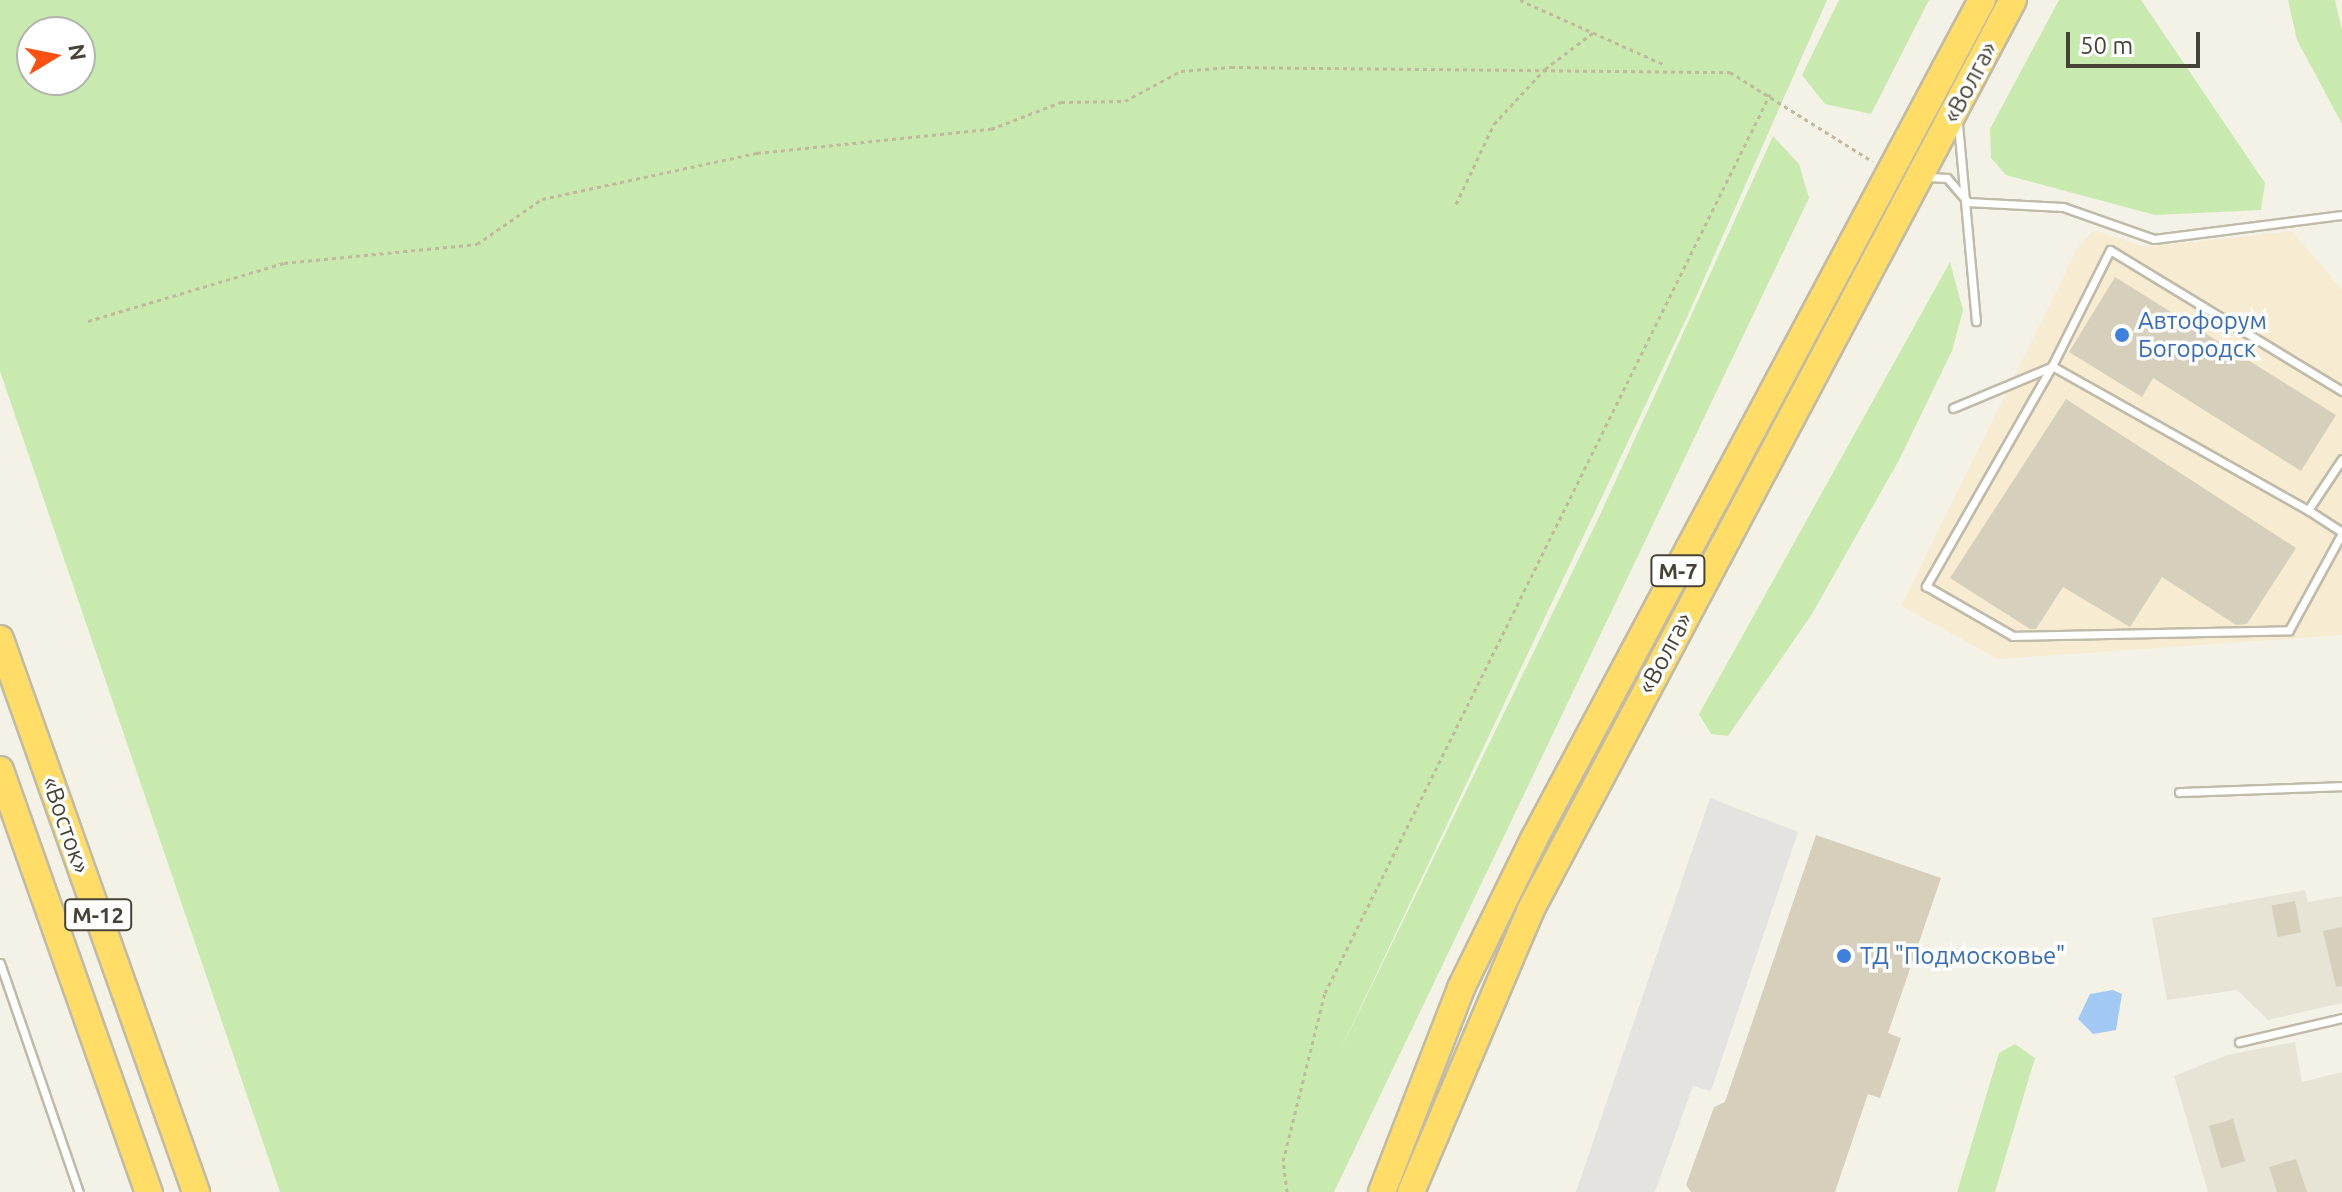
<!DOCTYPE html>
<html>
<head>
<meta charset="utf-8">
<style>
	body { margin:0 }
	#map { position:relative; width:2342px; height:1192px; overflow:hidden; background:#f4f2e7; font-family:Ubuntu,sans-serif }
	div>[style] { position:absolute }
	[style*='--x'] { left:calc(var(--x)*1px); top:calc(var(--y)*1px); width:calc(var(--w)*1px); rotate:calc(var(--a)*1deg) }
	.residential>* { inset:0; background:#e8e4d5 }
	.commercial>* { inset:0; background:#f7ebd2 }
	.green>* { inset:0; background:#c8eaaf }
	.parking>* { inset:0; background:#e5e3df }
	.water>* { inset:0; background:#a1c9f3 }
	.building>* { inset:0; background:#d6cfbc; transform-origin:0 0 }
	.path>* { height:3px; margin-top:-1.5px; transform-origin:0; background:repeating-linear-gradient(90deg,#c2b89a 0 4px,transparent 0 8px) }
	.roads { filter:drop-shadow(2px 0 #c0bba9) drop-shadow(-2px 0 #c0bba9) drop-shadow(0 2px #c0bba9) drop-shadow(0 -2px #c0bba9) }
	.lane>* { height:7px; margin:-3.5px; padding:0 3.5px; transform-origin:3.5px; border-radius:3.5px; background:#fff }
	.highway>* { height:26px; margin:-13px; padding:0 13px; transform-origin:13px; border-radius:13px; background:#ffdd67 }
	.dots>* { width:22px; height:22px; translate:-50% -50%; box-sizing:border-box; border:4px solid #fff; border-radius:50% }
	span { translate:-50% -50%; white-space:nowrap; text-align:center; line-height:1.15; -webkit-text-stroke:7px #fff; paint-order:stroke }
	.shield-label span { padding:2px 6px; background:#fff; border:2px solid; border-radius:6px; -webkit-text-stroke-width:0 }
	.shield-label { font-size:22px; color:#474236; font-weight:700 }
	.street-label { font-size:24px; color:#474236 }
	.shop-label { font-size:24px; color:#366cbe }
	.left { translate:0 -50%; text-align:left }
	.north { position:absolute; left:16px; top:16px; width:80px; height:80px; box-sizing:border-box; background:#fff; border:2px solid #b5b3af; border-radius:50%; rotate:80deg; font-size:22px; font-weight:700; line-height:32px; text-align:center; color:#474236 }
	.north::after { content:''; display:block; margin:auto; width:28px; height:36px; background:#ff5013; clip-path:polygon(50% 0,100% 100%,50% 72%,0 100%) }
	.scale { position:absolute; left:2066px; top:32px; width:134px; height:36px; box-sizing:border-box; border:4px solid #474236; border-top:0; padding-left:10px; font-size:24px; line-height:28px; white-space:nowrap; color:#474236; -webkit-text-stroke:6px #fff; paint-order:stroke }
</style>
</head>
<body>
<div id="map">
	<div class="residential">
		<div style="clip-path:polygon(2305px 890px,2308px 902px,2342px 896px,2342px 1003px,2268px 1020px,2237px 990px,2167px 1000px,2152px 918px)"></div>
		<div style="clip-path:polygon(2295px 1042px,2302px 1082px,2342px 1072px,2342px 1192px,2208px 1192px,2174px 1076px,2227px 1055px)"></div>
	</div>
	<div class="commercial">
		<div style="clip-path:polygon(2094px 230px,2146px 247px,2292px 231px,2342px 290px,2342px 635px,1998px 659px,1901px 606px,2078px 247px)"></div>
	</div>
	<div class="green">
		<div style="clip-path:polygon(evenodd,0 0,1827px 0,1688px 315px,1338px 1055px,1600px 515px,1773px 136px,1799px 164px,1809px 198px,1334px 1192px,280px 1192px,0 371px,0 0,32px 32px,80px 32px,80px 80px,32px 80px,32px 32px)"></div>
		<div style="clip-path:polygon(1839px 0,1929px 0,1871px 114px,1825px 104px,1802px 75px)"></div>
		<div style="clip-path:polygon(2059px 0,2141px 0,2265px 183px,2261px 210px,2155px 215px,2006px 175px,1991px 158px,1990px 129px)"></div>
		<div style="clip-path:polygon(2288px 0,2335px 0,2342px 30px,2342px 124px,2297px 40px)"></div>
		<div style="clip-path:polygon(1950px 262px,1963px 310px,1952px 351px,1899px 460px,1812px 614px,1728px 736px,1711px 734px,1699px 714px)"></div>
		<div style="clip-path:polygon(2015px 1044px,2035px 1058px,1995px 1192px,1957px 1192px,1999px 1053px)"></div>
	</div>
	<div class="parking">
		<div style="clip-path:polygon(1710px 798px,1798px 832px,1711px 1091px,1693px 1086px,1655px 1192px,1576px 1192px)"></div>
	</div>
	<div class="water">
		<div style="clip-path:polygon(2113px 990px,2122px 994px,2116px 1030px,2093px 1034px,2078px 1019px,2090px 994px)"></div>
	</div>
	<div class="building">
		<div style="clip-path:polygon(2115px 277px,2336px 415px,2301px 471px,2153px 378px,2142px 397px,2069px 352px)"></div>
		<div style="clip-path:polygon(2066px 399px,2296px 548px,2247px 624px,2236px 625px,2162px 577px,2130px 627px,2063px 587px,2036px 629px,2030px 629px,1950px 578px)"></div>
		<div style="clip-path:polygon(1816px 835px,1941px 878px,1888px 1033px,1901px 1038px,1880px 1098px,1868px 1094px,1835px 1192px,1691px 1192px,1686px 1185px,1714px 1107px,1725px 1102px)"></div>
		<div style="left:2295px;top:901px;width:32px;height:24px;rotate:79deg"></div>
		<div style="clip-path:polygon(2342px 927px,2342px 986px,2336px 987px,2323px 931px)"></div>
		<div style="left:2233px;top:1119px;width:44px;height:25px;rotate:74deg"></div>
		<div style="clip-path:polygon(2296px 1159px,2307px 1192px,2277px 1192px,2269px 1167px)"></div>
	</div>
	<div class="path">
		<div style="--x:1520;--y:0;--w:159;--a:24.1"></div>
		<div style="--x:1456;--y:204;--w:89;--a:-64.6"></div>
		<div style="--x:1494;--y:124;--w:75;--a:-47.2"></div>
		<div style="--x:1545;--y:69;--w:61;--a:-37.1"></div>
		<div style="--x:88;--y:321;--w:204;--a:-16.5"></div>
		<div style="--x:284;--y:263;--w:194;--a:-5.6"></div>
		<div style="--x:477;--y:244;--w:79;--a:-34.7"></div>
		<div style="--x:542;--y:199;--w:220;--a:-12.1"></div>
		<div style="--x:757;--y:153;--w:235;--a:-5.9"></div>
		<div style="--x:991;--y:129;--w:75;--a:-21.1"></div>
		<div style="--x:1061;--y:102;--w:64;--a:-0.9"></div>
		<div style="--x:1125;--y:101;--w:64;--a:-28.2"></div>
		<div style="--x:1181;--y:71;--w:50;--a:-4.6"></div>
		<div style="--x:1231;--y:67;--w:499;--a:0.6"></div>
		<div style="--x:1730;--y:72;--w:168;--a:32.1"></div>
		<div style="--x:1287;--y:1192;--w:31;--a:-97"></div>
		<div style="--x:1283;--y:1161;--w:173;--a:-76"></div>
		<div style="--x:1325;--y:993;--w:1003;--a:-63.66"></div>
	</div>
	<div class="roads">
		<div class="lane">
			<div style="--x:1958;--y:124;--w:198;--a:84.8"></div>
			<div style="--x:1929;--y:177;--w:18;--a:3"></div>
			<div style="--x:1947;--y:178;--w:29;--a:49"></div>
			<div style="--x:1967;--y:202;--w:96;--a:3"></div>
			<div style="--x:2063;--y:207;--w:96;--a:19.4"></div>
			<div style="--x:2154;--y:239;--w:190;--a:-7.3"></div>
			<div style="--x:2052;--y:366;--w:254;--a:119.8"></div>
			<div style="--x:1926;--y:586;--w:100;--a:29.9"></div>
			<div style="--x:2013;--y:636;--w:276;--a:-1.2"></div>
			<div style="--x:2289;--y:630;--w:111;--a:-61.3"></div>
			<div style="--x:2342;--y:391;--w:271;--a:-148.7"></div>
			<div style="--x:2110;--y:250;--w:130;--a:116.6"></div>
			<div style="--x:2052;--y:366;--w:294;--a:29.4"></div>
			<div style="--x:2308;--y:510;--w:61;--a:-56.3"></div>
			<div style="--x:1953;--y:408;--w:106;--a:-22.7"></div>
			<div style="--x:2308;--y:510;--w:40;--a:32.9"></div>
			<div style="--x:2179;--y:792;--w:163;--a:-2.1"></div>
			<div style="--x:0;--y:963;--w:242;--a:71"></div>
			<div style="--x:2239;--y:1042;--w:106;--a:-13.1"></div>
		</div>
		<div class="highway">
			<div style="--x:0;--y:639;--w:587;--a:70.48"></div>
			<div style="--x:0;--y:770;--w:448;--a:70.6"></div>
			<div style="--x:1382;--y:1192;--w:219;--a:-68.8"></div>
			<div style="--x:1461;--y:988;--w:166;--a:-63.9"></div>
			<div style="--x:1534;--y:839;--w:951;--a:-61.9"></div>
			<div style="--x:1411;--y:1192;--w:305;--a:-67"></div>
			<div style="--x:1530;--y:911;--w:1031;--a:-62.07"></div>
		</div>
	</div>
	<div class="dots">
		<div style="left:2122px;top:335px;background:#3f7fe0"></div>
		<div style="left:1844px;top:956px;background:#3f7fe0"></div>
	</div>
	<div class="shield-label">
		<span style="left:1678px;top:571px">М-7</span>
		<span style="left:98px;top:915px">М-12</span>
	</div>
	<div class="street-label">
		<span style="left:1970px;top:82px;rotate:-62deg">«Волга»</span>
		<span style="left:1665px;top:653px;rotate:-62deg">«Волга»</span>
		<span style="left:66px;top:825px;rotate:71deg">«Восток»</span>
	</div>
	<div class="shop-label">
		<span class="left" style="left:2138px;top:335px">Автофорум<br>Богородск</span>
		<span class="left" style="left:1860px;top:956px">ТД "Подмосковье"</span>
	</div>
	<div class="north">N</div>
	<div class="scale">50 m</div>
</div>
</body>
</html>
